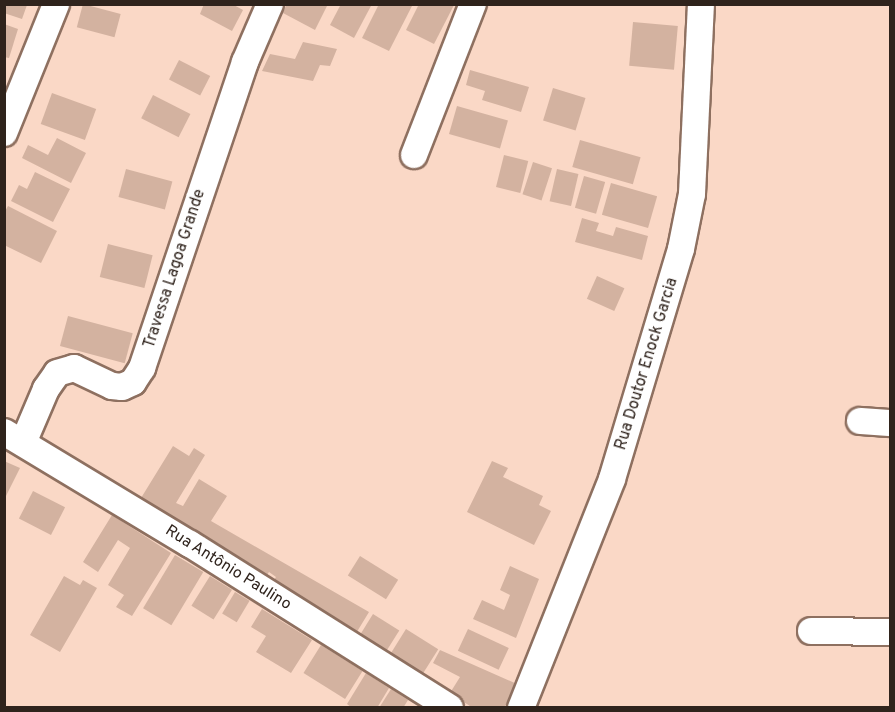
<!DOCTYPE html>
<html>
<head>
<meta charset="utf-8">
<style>
	body { margin:0 }
	#map { position:relative; width:895px; height:712px; overflow:hidden; background:#fad8c6; font-family:Overpass,sans-serif }
	div>[style] { position:absolute }
	[style*='--x'] { left:calc(var(--x)*1px); top:calc(var(--y)*1px); width:calc(var(--w)*1px); rotate:calc(var(--a)*1deg) }
	.building>* { inset:0; background:#d3b2a0; transform-origin:0 0 }
	.roads { filter:drop-shadow(2px 0 #8e7060) drop-shadow(-2px 0 #8e7060) drop-shadow(0 2px #8e7060) drop-shadow(0 -2px #8e7060) }
	.minor>* { height:26px; margin:-13px; padding:0 13px; transform-origin:13px; border-radius:13px; background:#fff }
	span { translate:-50% -50%; white-space:nowrap; text-align:center; line-height:1.15; -webkit-text-stroke:4.5px #fff; paint-order:stroke }
	.street-label { font-size:16px; color:#2f231c }
	.frame { position:absolute; inset:0; border:6px solid #2f231c; pointer-events:none }
</style>
</head>
<body>
<div id="map">
	<div class="building">
		<div style="left:83px;top:4px;width:39px;height:24px;rotate:15deg"></div>
		<div style="clip-path:polygon(204px 4px,232px 4px,243px 10px,232px 31px,200px 14px)"></div>
		<div style="clip-path:polygon(287px 4px,328px 4px,315px 30px,283px 13px)"></div>
		<div style="clip-path:polygon(341px 4px,372px 4px,354px 38px,330px 25px)"></div>
		<div style="clip-path:polygon(379px 4px,413px 4px,389px 51px,362px 38px)"></div>
		<div style="clip-path:polygon(419px 4px,454px 5px,434px 44px,406px 30px)"></div>
		<div style="clip-path:polygon(4px 5px,27px 5px,22px 19px,4px 13px)"></div>
		<div style="left:633px;top:22px;width:45px;height:44px;rotate:5deg"></div>
		<div style="clip-path:polygon(4px 24px,18px 29px,9px 58px,4px 57px)"></div>
		<div style="clip-path:polygon(303px 42px,337px 49px,330px 66px,320px 65px,313px 81px,262px 71px,270px 54px,295px 59px)"></div>
		<div style="left:179px;top:60px;width:35px;height:22px;rotate:27deg"></div>
		<div style="clip-path:polygon(470px 70px,529px 87px,521px 112px,482px 100px,485px 91px,466px 85px)"></div>
		<div style="left:553px;top:88px;width:34px;height:34px;rotate:17deg"></div>
		<div style="left:52px;top:93px;width:47px;height:33px;rotate:20deg"></div>
		<div style="left:153px;top:95px;width:42px;height:26px;rotate:27deg"></div>
		<div style="left:457px;top:106px;width:53px;height:29px;rotate:16deg"></div>
		<div style="clip-path:polygon(57px 138px,86px 153px,71px 183px,22px 158px,28px 145px,48px 155px)"></div>
		<div style="left:580px;top:140px;width:63px;height:28px;rotate:16deg"></div>
		<div style="left:504px;top:155px;width:25px;height:33px;rotate:14deg"></div>
		<div style="left:533px;top:162px;width:20px;height:34px;rotate:18deg"></div>
		<div style="left:126px;top:169px;width:48px;height:29px;rotate:15deg"></div>
		<div style="left:557px;top:169px;width:22px;height:33px;rotate:13deg"></div>
		<div style="clip-path:polygon(35px 172px,70px 189px,53px 222px,11px 201px,19px 185px,27px 189px)"></div>
		<div style="left:584px;top:176px;width:22px;height:33px;rotate:16deg"></div>
		<div style="left:611px;top:183px;width:48px;height:33px;rotate:16deg"></div>
		<div style="clip-path:polygon(8px 206px,57px 231px,41px 263px,4px 245px,4px 213px)"></div>
		<div style="clip-path:polygon(582px 218px,599px 223px,596px 231px,613px 236px,616px 227px,648px 236px,642px 260px,575px 242px)"></div>
		<div style="left:108px;top:244px;width:46px;height:34px;rotate:14deg"></div>
		<div style="left:597px;top:276px;width:30px;height:25px;rotate:24deg"></div>
		<div style="left:68px;top:316px;width:67px;height:31px;rotate:15deg"></div>
		<div style="clip-path:polygon(173px 446px,189px 456px,194px 448px,205px 455px,176px 503px,183px 506px,199px 479px,227px 496px,211px 521px,369px 612px,355px 635px,271px 584px,276px 577px,269px 572px,264px 580px,166px 519px,169px 515px,141px 498px)"></div>
		<div style="clip-path:polygon(4px 461px,20px 468px,4px 500px)"></div>
		<div style="clip-path:polygon(492px 461px,508px 468px,503px 477px,543px 496px,539px 505px,551px 511px,534px 545px,467px 512px)"></div>
		<div style="left:33px;top:491px;width:36px;height:31px;rotate:27deg"></div>
		<div style="clip-path:polygon(112px 515px,171px 553px,132px 616px,116px 607px,124px 595px,108px 585px,130px 548px,118px 540px,98px 572px,83px 562px)"></div>
		<div style="left:175px;top:555px;width:33px;height:62px;rotate:31deg"></div>
		<div style="left:360px;top:556px;width:45px;height:23px;rotate:32deg"></div>
		<div style="clip-path:polygon(510px 566px,539px 579px,516px 638px,473px 619px,482px 600px,504px 610px,510px 595px,500px 590px)"></div>
		<div style="clip-path:polygon(64px 576px,80px 585px,83px 580px,97px 588px,60px 652px,30px 635px)"></div>
		<div style="left:210px;top:576px;width:26px;height:35px;rotate:32deg"></div>
		<div style="left:235px;top:592px;width:17px;height:25px;rotate:31deg"></div>
		<div style="clip-path:polygon(262px 609px,312px 640px,291px 673px,256px 652px,266px 636px,251px 627px)"></div>
		<div style="left:373px;top:614px;width:31px;height:27px;rotate:32deg"></div>
		<div style="left:406px;top:629px;width:38px;height:33px;rotate:32deg"></div>
		<div style="left:468px;top:629px;width:45px;height:24px;rotate:25deg"></div>
		<div style="left:321px;top:645px;width:49px;height:33px;rotate:32deg"></div>
		<div style="clip-path:polygon(440px 650px,517px 684px,504px 708px,473px 708px,450px 693px,460px 677px,433px 663px)"></div>
		<div style="clip-path:polygon(366px 673px,389px 688px,377px 708px,352px 708px,347px 704px)"></div>
		<div style="clip-path:polygon(391px 689px,408px 700px,403px 708px,379px 708px)"></div>
	</div>
	<div class="roads">
		<div class="minor">
			<div style="--x:4;--y:133;--w:139;--a:-68"></div>
			<div style="--x:414;--y:155;--w:162;--a:-68.7"></div>
			<div style="--x:860;--y:421;--w:30;--a:4"></div>
			<div style="--x:4;--y:432;--w:217;--a:31.1"></div>
			<div style="--x:190;--y:544;--w:307;--a:32.2"></div>
			<div style="--x:23;--y:443;--w:59;--a:-66.9"></div>
			<div style="--x:46;--y:389;--w:19;--a:-55"></div>
			<div style="--x:57;--y:373;--w:18;--a:-16"></div>
			<div style="--x:74;--y:368;--w:42;--a:25.3"></div>
			<div style="--x:112;--y:386;--w:10;--a:6"></div>
			<div style="--x:122;--y:387;--w:12;--a:-24"></div>
			<div style="--x:133;--y:382;--w:17;--a:-57"></div>
			<div style="--x:142;--y:368;--w:323;--a:-71.4"></div>
			<div style="--x:245;--y:62;--w:63;--a:-66.7"></div>
			<div style="--x:811;--y:631;--w:79;--a:0.7"></div>
			<div style="--x:521;--y:708;--w:246;--a:-68.3"></div>
			<div style="--x:612;--y:479;--w:240;--a:-73.3"></div>
			<div style="--x:681;--y:249;--w:56;--a:-78.7"></div>
			<div style="--x:692;--y:194;--w:190;--a:-87.3"></div>
		</div>
	</div>
	<div class="street-label">
		<span style="left:175px;top:269px;rotate:-72deg">Travessa Lagoa Grande</span>
		<span style="left:647px;top:364px;rotate:-73deg">Rua Doutor Enock Garcia</span>
		<span style="left:228px;top:568px;rotate:32deg">Rua Antônio Paulino</span>
	</div>
	<div class="frame"></div>
</div>
</body>
</html>
